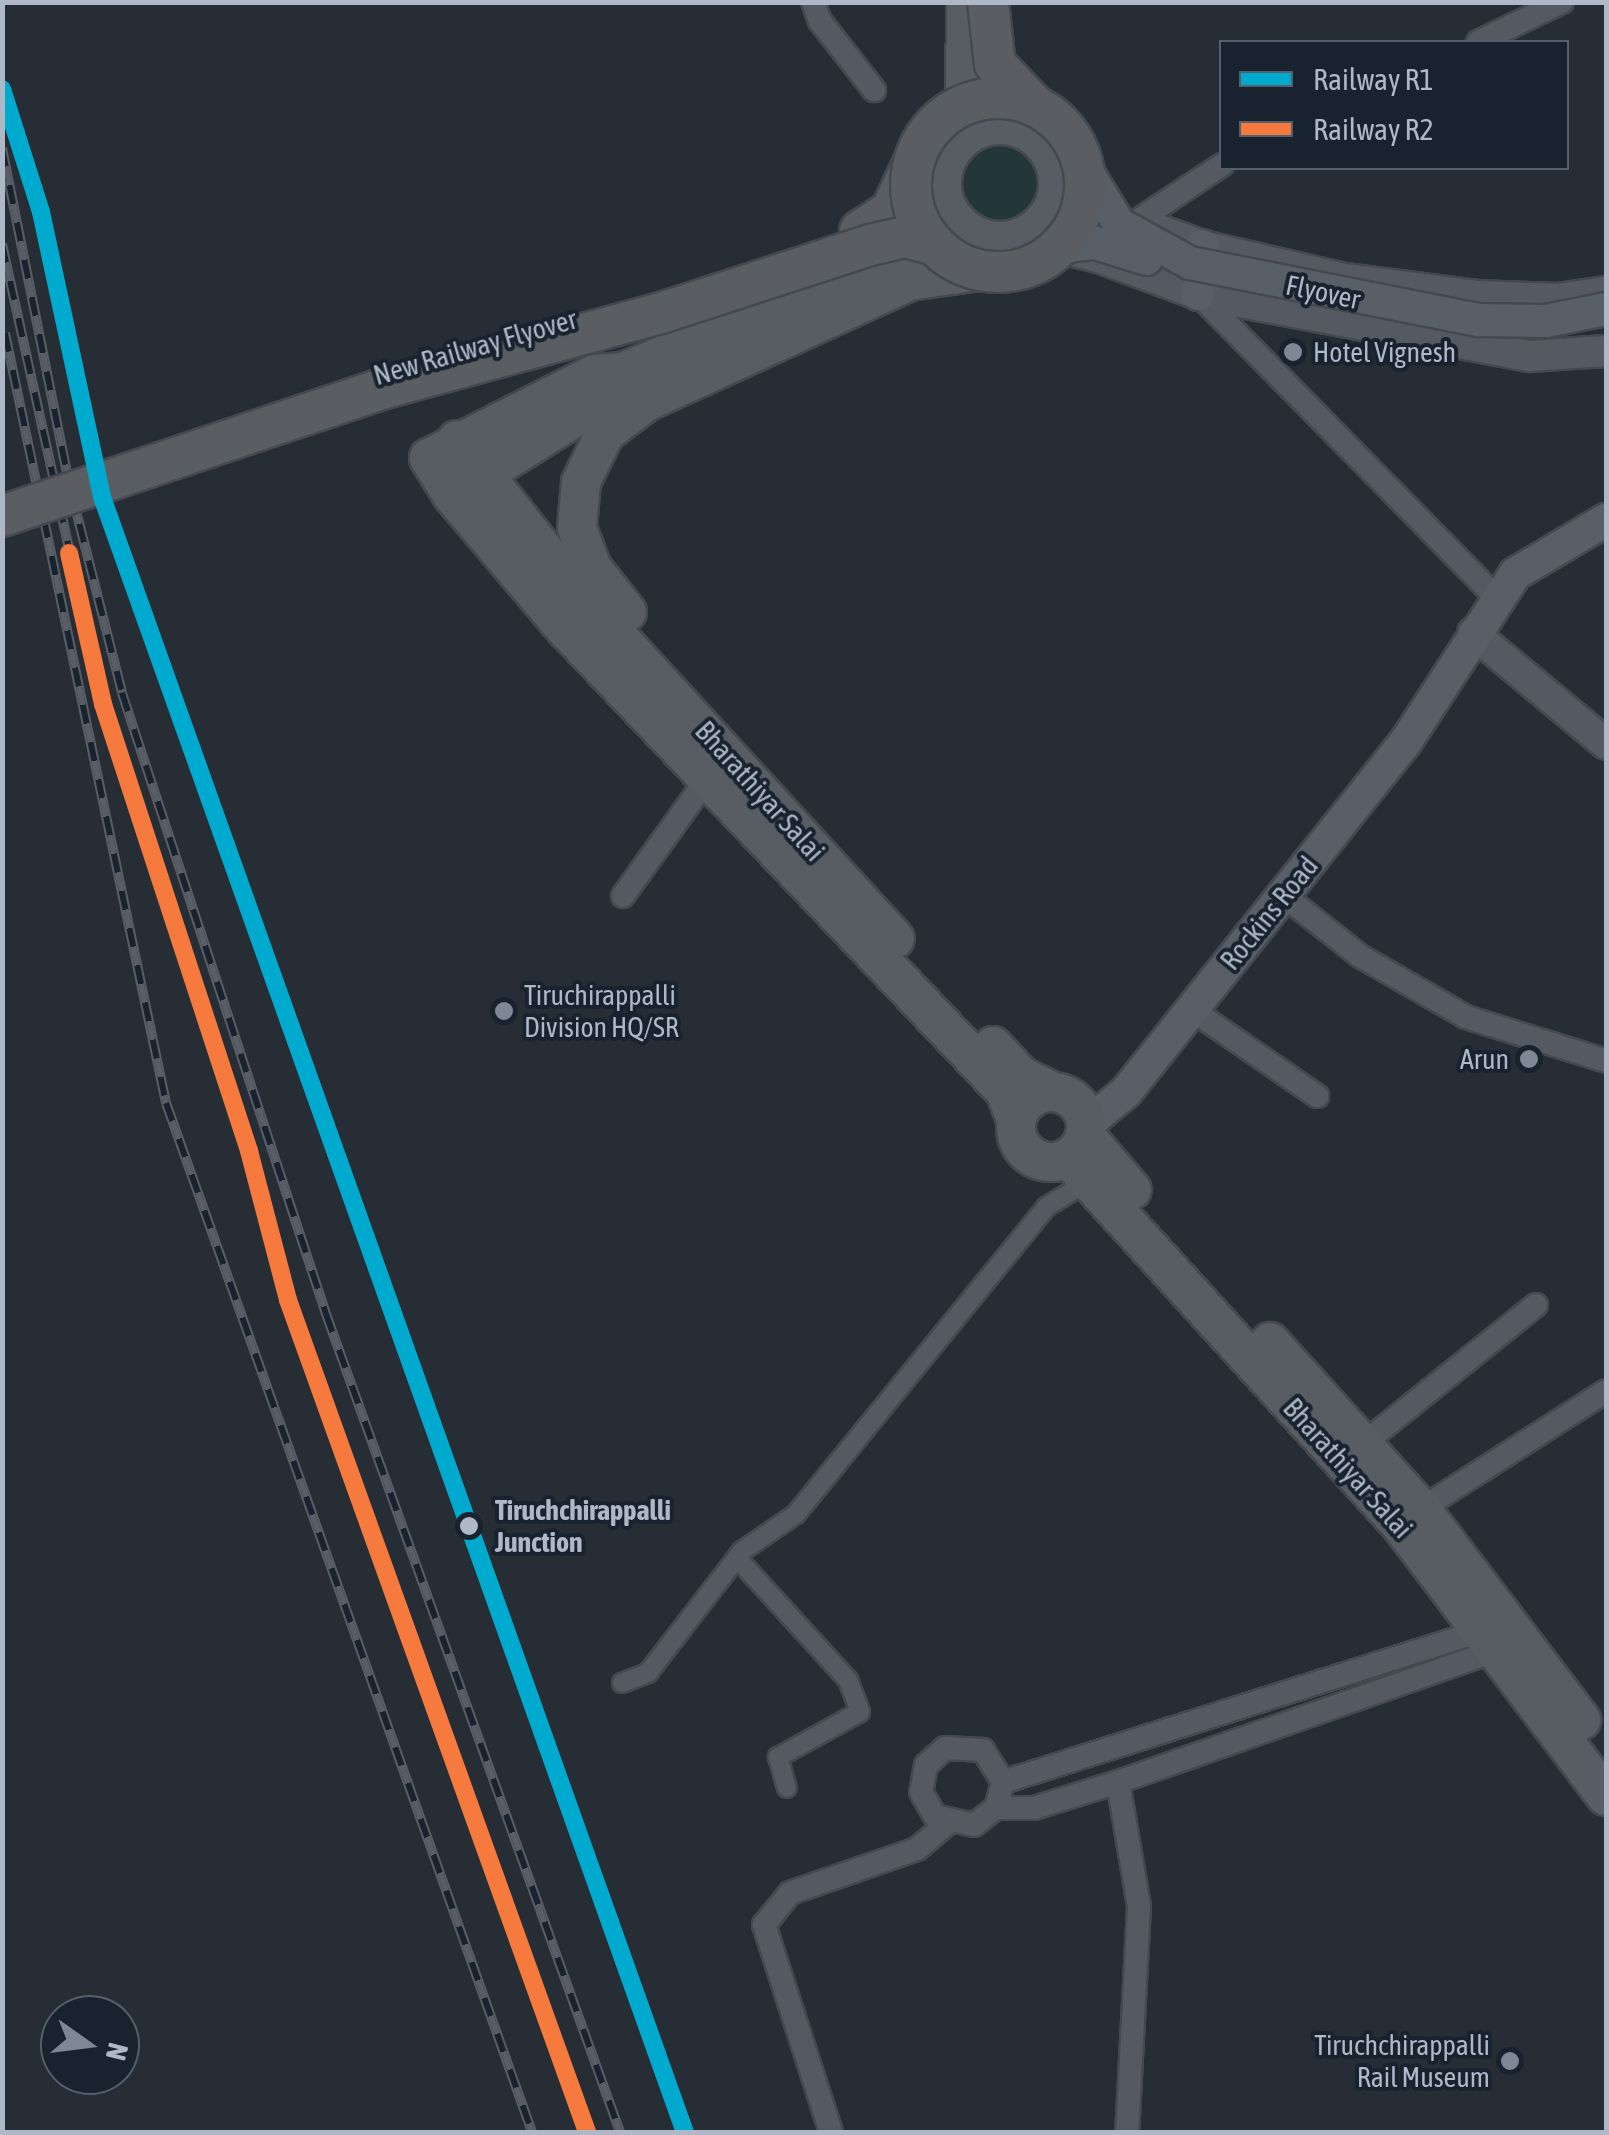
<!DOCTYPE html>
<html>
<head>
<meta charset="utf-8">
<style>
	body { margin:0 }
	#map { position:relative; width:1609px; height:2135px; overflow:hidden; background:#262d34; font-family:"Asap Condensed",sans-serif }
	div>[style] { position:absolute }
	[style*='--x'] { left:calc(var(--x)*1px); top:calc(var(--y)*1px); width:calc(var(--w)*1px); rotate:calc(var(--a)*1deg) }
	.green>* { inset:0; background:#23373a }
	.round { border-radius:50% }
	.roads { filter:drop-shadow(2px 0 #44494f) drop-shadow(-2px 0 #44494f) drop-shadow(0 2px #44494f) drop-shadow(0 -2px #44494f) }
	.pedestrian>* { height:18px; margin:-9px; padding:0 9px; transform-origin:9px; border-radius:9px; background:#555a62 }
	.minor>* { height:22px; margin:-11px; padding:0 11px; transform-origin:11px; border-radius:11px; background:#555a62 }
	.tertiary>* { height:30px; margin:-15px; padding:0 15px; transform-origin:15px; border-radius:15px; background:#555a62 }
	.secondary>* { height:32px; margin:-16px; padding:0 16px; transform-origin:16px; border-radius:16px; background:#595f67 }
	.primary>* { height:38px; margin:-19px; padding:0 19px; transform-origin:19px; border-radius:19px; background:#585d64 }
	.primary>.ring { margin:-19px; padding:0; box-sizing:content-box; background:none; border:38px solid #585d64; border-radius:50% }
	.trunk>* { height:40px; margin:-20px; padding:0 20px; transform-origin:20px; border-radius:20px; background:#5a5e62 }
	.rail>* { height:10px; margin-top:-5px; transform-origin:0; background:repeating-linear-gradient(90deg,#19232f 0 19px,#595e66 0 38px); box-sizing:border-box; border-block:2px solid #595e66 }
	.bridges { filter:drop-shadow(2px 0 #44494f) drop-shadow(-2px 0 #44494f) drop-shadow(0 2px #44494f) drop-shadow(0 -2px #44494f) }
	.secondary-bridge>* { height:32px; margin:-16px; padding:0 16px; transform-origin:16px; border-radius:16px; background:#595f67 }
	.trunk-bridge>* { height:40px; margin:-20px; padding:0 20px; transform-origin:20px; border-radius:20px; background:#5a5e62 }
	.trunk-bridge>.ring { margin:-20px; padding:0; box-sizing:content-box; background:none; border:40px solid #5a5e62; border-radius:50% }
	.rail-1>* { height:18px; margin:-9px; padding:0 9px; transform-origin:9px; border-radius:9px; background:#00a9ce }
	.rail-2>* { height:18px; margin:-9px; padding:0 9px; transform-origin:9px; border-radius:9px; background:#f6793e }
	.dots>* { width:28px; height:28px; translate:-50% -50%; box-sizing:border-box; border:5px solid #19232f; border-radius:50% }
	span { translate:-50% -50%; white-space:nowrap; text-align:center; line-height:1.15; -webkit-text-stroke:8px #19232f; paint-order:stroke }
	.street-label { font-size:28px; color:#aeb8c7 }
	.poi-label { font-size:28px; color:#aeb8c7 }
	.left { translate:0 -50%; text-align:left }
	.right { translate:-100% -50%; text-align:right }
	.stop-label { font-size:28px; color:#aeb8c7; font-weight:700 }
	.frame { position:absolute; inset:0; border:5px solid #aeb8c7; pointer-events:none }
	.legend { position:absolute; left:1219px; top:40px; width:350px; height:130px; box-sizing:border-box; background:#19232f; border:2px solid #555f6c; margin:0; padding:12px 18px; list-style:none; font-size:30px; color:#aeb8c7 }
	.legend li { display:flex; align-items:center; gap:20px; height:50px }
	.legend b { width:50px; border:2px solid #555f6c }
	.north { position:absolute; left:40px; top:1995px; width:100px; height:100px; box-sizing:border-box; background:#19232f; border:2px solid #555f6c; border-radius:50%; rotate:104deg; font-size:28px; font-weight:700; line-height:40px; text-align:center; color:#aeb8c7 }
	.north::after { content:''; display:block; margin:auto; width:35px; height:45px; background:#7e8794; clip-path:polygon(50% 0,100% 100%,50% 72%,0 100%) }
</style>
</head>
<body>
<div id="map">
	<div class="green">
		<div class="round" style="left:951px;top:135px;width:96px;height:96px"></div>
	</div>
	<div class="roads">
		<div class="pedestrian">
			<div style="--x:737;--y:1558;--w:165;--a:47.7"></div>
			<div style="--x:848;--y:1680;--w:34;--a:69"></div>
			<div style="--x:860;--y:1712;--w:94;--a:151.2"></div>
			<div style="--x:778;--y:1757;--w:32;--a:74"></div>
			<div style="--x:622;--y:1683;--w:28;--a:-21"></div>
			<div style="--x:648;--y:1673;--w:154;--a:-52.4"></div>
			<div style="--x:742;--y:1551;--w:65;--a:-34.4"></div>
			<div style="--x:796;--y:1514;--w:396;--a:-50.8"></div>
			<div style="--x:1046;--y:1207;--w:50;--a:-31.2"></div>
		</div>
		<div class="minor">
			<div style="--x:813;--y:2;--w:20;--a:70"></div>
			<div style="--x:820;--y:21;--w:88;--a:52"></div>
			<div style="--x:1478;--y:42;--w:93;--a:-25.5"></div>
			<div style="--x:1137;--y:221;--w:102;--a:-33.4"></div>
			<div style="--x:1198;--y:294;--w:426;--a:45.5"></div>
			<div style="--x:1283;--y:895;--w:98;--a:38.4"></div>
			<div style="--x:1360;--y:956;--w:122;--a:29.9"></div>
			<div style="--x:1466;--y:1017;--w:147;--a:17.4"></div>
			<div style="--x:623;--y:896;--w:144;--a:-54.3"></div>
			<div style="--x:1192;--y:1010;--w:152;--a:34.5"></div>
			<div style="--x:1363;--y:1444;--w:222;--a:-38.8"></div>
			<div style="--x:1421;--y:1509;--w:219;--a:-32.5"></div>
			<div style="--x:1003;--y:1782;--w:501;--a:-17.53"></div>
			<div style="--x:1118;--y:1782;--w:126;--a:80.4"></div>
			<div style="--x:1139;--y:1906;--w:226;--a:93"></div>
			<div style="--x:996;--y:1808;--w:27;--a:-75"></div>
			<div style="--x:1003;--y:1782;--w:38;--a:-122"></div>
			<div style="--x:983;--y:1750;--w:38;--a:-177"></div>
			<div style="--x:945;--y:1748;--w:25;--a:138"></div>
			<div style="--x:926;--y:1765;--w:27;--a:100"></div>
			<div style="--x:921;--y:1792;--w:28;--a:60"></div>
			<div style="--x:935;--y:1816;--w:40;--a:13"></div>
			<div style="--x:974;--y:1825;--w:28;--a:-38"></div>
			<div style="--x:996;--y:1808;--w:38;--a:0"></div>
			<div style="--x:1034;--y:1808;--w:88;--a:-17.2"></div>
			<div style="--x:1118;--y:1782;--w:410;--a:-19.2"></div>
			<div style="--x:831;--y:2132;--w:218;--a:-107.9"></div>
			<div style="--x:764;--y:1925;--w:41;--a:-50.9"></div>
			<div style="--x:790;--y:1893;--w:134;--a:-19.1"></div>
			<div style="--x:917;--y:1849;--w:39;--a:-40"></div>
		</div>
		<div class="tertiary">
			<div style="--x:1055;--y:162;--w:56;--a:38.5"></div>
			<div style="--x:1143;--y:224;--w:64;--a:20.1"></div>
			<div style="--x:1203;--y:246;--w:146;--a:13.1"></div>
			<div style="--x:1345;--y:279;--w:133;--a:7.3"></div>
			<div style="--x:1477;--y:296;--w:80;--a:2.1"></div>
			<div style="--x:1557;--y:299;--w:49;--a:-8.1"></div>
			<div style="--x:1018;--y:238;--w:82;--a:13.4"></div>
			<div style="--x:1098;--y:257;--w:107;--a:20.3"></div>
			<div style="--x:1198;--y:294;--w:338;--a:10.6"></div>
			<div style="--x:1530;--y:356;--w:76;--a:-3.8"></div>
			<div style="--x:1473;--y:633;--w:173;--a:39.8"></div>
		</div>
		<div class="secondary">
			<div style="--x:1198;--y:294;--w:48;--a:-84.1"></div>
			<div style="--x:1086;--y:1125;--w:52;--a:-39.5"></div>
			<div style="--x:1126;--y:1092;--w:447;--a:-51.4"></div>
			<div style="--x:1405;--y:743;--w:202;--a:-56.9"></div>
			<div style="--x:1515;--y:574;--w:106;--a:-30.7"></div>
		</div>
		<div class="primary">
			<div class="ring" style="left:942px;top:125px;width:78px;height:78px"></div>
			<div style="--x:949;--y:153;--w:60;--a:-74.6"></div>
			<div style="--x:965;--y:95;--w:93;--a:-89.4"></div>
			<div style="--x:994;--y:242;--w:73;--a:175.3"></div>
			<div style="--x:921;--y:248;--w:40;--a:159"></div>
			<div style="--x:884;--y:262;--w:283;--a:157.1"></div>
			<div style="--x:623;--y:372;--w:28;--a:176"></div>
			<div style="--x:595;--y:374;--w:186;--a:153.2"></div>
			<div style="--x:429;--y:458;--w:44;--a:58.1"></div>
			<div style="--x:452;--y:495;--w:167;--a:49.8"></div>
			<div style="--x:560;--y:623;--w:646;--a:46.44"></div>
			<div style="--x:1005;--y:1091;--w:31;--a:69"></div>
			<div style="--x:457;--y:440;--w:195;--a:51.7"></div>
			<div style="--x:578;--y:593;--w:469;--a:47.5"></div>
			<div style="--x:462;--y:488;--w:164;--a:-32"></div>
			<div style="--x:601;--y:401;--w:36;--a:-53"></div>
			<div style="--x:627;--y:612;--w:56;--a:-128.5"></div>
			<div style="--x:592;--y:568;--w:43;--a:-110.6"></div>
			<div style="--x:577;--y:528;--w:46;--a:-85"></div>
			<div style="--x:581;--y:482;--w:55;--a:-63.9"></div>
			<div style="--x:605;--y:433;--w:51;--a:-37.1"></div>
			<div style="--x:646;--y:402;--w:290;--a:-24.6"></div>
			<div style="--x:910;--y:281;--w:70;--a:-8.2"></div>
			<div style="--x:993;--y:1046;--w:41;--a:47"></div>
			<div style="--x:1021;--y:1076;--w:37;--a:26"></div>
			<div class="ring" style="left:1016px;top:1092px;width:32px;height:32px"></div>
			<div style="--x:1085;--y:1135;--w:72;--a:49.5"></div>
			<div style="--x:1068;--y:1158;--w:499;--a:47.8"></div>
			<div style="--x:1403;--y:1528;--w:336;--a:52.9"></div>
			<div style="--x:1270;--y:1342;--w:225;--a:47.9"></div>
			<div style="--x:1421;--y:1509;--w:265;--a:52.8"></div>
		</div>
		<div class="trunk">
			<div style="--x:860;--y:231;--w:37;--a:-33"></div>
			<div style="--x:891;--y:211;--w:56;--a:-64.8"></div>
		</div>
	</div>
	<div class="rail">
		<div style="--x:2;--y:148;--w:346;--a:78.7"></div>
		<div style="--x:70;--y:487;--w:212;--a:75.8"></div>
		<div style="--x:122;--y:693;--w:654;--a:71.81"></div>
		<div style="--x:326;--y:1314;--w:869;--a:70.23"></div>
		<div style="--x:2;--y:244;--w:471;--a:77.6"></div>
		<div style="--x:103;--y:704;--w:470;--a:71.9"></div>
		<div style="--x:249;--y:1151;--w:154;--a:75.3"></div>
		<div style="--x:288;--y:1300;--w:884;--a:70.23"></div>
		<div style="--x:5;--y:333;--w:787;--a:78.19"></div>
		<div style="--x:166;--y:1103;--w:1092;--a:70.42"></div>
		<div style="--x:128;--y:574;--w:1655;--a:70.33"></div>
	</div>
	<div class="bridges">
		<div class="secondary-bridge">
			<div style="--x:1083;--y:165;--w:69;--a:58.6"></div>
			<div style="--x:1119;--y:224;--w:81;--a:28.8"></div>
			<div style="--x:1190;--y:263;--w:295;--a:11.2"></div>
			<div style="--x:1479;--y:320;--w:67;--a:0.9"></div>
			<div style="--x:1546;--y:321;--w:61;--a:-11.3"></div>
			<div style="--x:1060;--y:247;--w:35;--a:-7"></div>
			<div style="--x:1095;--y:243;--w:54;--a:17.1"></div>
		</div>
		<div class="trunk-bridge">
			<div style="--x:988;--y:2;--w:62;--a:83.6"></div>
			<div style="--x:995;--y:64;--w:57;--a:46.4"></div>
			<div class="ring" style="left:911px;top:98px;width:134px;height:134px"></div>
			<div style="--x:2;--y:516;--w:404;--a:-18.5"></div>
			<div style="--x:385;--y:388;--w:286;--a:-15.2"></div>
			<div style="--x:661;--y:313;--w:220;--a:-18"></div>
			<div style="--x:870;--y:245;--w:36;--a:-13"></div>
			<div style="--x:905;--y:237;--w:30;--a:15"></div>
		</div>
	</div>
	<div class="rail-1">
		<div style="--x:2;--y:89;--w:129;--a:72.4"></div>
		<div style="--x:41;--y:212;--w:291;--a:77.9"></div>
		<div style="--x:102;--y:497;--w:1736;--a:70.38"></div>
	</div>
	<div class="rail-2">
		<div style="--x:69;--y:553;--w:155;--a:77.3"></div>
		<div style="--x:103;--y:704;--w:470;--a:71.9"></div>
		<div style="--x:249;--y:1151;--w:154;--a:75.3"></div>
		<div style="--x:288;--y:1300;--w:884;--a:70.23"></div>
	</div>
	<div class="dots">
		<div style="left:1293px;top:352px;background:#7e8794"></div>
		<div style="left:504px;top:1011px;background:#7e8794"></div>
		<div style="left:1529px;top:1059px;background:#7e8794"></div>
		<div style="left:469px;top:1526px;background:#aeb8c7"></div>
		<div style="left:1510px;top:2061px;background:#7e8794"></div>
	</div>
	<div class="street-label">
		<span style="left:1323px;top:292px;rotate:12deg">Flyover</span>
		<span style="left:475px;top:347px;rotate:-16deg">New Railway Flyover</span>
		<span style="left:760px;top:791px;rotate:48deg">Bharathiyar Salai</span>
		<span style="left:1269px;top:913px;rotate:-51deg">Rockins Road</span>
		<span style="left:1348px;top:1468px;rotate:48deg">Bharathiyar Salai</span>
	</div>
	<div class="poi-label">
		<span class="left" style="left:1313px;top:352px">Hotel Vignesh</span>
		<span class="left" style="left:524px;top:1011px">Tiruchirappalli<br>Division HQ/SR</span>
		<span class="right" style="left:1509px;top:1059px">Arun</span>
		<span class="right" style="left:1490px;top:2061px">Tiruchchirappalli<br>Rail Museum</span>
	</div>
	<div class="stop-label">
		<span class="left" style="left:495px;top:1526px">Tiruchchirappalli<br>Junction</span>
	</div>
	<div class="frame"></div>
	<ul class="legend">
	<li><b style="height:12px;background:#00a9ce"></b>Railway R1</li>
	<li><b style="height:12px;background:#f6793e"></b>Railway R2</li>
	</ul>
	<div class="north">N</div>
</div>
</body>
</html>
